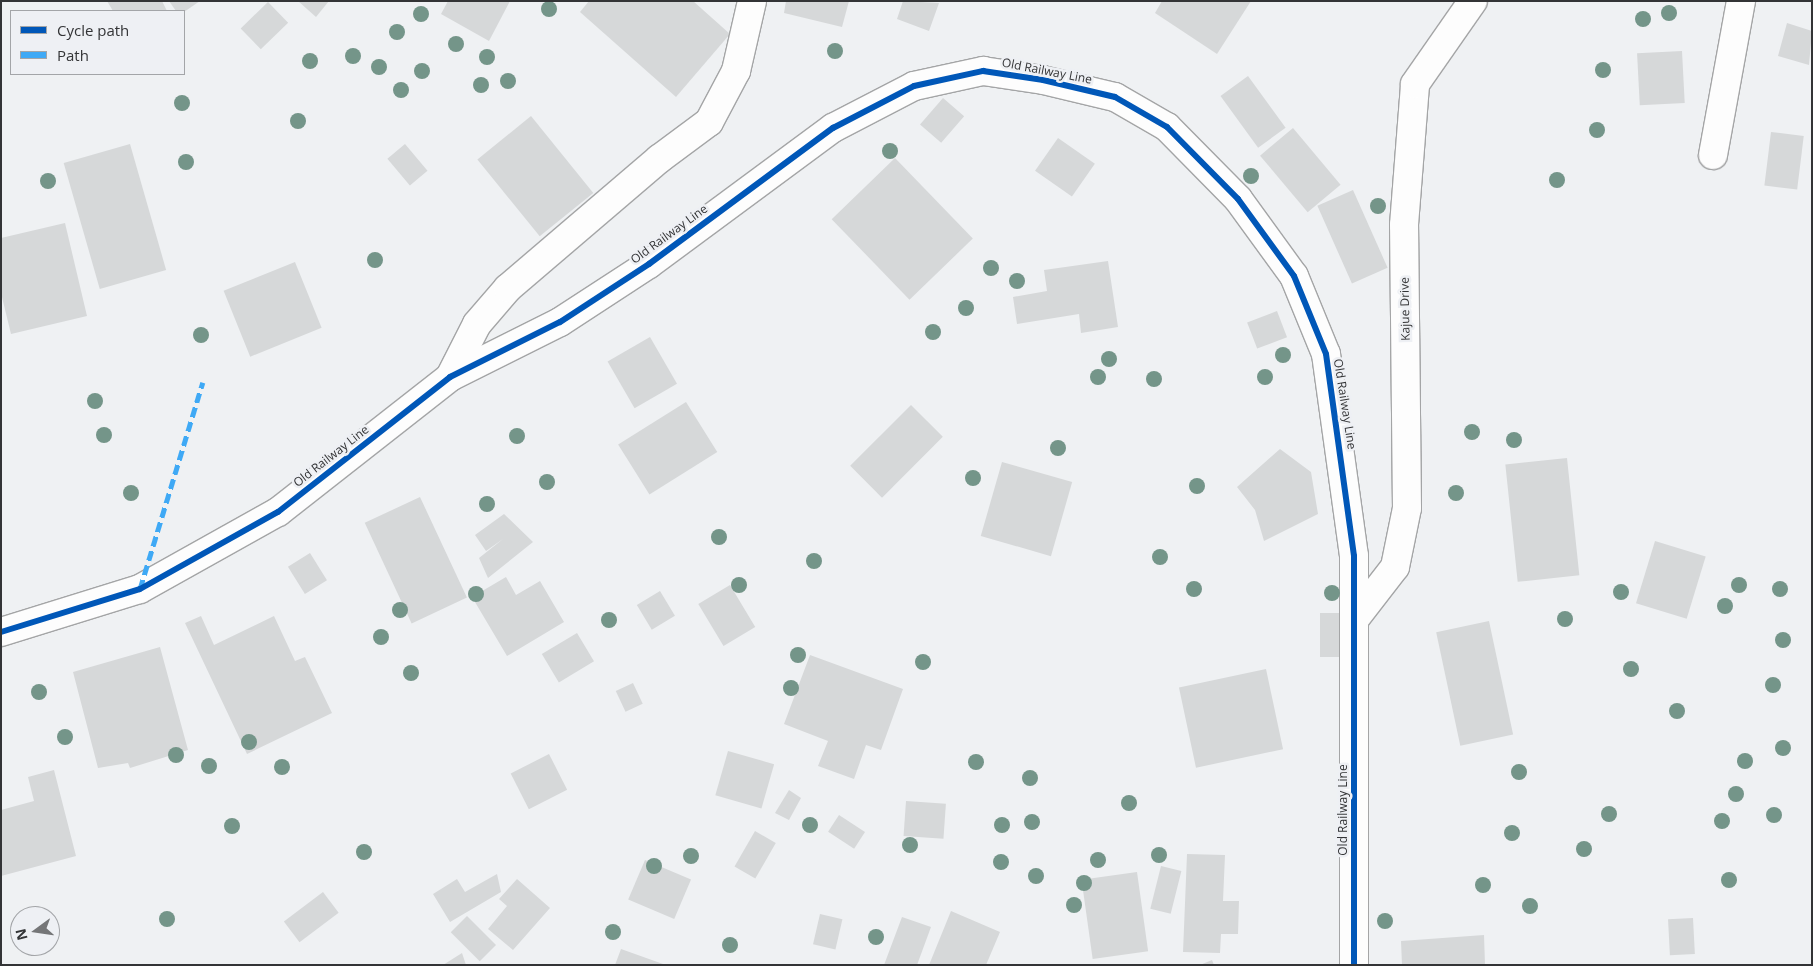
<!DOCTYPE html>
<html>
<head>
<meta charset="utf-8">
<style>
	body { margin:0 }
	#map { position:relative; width:1813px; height:966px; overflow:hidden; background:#eff1f3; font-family:"Open Sans",sans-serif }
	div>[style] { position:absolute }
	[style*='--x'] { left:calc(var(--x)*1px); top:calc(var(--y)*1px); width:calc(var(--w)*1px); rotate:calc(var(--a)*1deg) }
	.building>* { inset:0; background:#d6d8d9; transform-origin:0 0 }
	.roads { filter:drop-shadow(1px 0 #a4a5a6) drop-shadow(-1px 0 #a4a5a6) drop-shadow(0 1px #a4a5a6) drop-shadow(0 -1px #a4a5a6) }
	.minor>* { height:28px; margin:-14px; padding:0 14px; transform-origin:14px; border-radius:14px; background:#fdfdfd }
	.quiet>* { height:5px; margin-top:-2.5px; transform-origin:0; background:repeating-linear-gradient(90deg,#3fa9f5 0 10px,transparent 0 15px) }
	.cycleway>* { height:6px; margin:-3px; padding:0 3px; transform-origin:3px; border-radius:3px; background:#0057b8 }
	.trees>* { width:16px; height:16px; margin:-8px; border-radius:50%; background:#749589 }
	span { translate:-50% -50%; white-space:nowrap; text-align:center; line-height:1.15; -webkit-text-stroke:5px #eef0f4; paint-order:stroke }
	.street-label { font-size:12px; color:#333436 }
	.frame { position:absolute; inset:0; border:2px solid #333436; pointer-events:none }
	.legend { position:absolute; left:10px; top:10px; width:175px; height:65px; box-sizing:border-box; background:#eef0f4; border:1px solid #a3a5a8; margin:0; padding:6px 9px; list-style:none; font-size:15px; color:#333436 }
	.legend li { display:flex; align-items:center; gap:10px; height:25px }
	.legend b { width:25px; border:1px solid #a3a5a8 }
	.north { position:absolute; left:10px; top:906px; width:50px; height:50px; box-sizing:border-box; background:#eef0f4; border:1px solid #a3a5a8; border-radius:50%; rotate:256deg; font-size:14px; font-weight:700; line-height:20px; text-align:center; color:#333436 }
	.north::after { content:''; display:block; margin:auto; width:18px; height:22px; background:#757678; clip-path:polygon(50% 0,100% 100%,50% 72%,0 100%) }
</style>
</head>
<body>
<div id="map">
	<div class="building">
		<div style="clip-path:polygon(107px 1px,162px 1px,167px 11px,113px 11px)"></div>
		<div style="clip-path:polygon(169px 1px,200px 1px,184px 12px,176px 11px)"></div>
		<div style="clip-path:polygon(298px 1px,329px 1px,316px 17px)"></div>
		<div style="clip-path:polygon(448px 1px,510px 1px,489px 41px,441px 14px)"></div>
		<div style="clip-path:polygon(589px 1px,693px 1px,730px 34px,676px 97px,580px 12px)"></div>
		<div style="clip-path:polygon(786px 1px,849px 1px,842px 27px,784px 13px)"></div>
		<div style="clip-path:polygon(903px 1px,939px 3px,929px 31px,897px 19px)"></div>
		<div style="clip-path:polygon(1162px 1px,1251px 1px,1217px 54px,1155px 13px)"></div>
		<div style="left:268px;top:2px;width:29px;height:38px;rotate:46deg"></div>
		<div style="clip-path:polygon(1787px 23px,1812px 31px,1809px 65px,1778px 56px)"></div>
		<div style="left:1682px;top:51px;width:52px;height:45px;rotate:87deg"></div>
		<div style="left:1248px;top:76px;width:64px;height:34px;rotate:54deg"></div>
		<div style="left:943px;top:98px;width:28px;height:35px;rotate:41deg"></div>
		<div style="left:531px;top:116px;width:99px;height:69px;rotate:51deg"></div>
		<div style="left:1293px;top:128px;width:74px;height:43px;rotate:50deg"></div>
		<div style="left:1771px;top:132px;width:33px;height:54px;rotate:7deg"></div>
		<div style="left:1058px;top:138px;width:45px;height:40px;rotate:35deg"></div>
		<div style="left:130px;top:144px;width:131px;height:69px;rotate:74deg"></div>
		<div style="left:405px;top:144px;width:35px;height:23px;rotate:50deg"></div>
		<div style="left:895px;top:158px;width:112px;height:88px;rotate:46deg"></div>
		<div style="left:1353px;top:190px;width:85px;height:39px;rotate:66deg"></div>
		<div style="clip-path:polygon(65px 223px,87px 316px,11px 334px,1px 293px,1px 238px)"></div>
		<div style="clip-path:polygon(1108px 261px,1118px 327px,1081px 333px,1079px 314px,1017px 324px,1013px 297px,1047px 291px,1044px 270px)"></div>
		<div style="left:295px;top:262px;width:71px;height:77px;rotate:68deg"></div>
		<div style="left:1277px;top:311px;width:28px;height:32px;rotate:69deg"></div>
		<div style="left:650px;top:337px;width:54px;height:49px;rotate:60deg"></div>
		<div style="left:686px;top:402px;width:59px;height:80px;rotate:58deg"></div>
		<div style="left:911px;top:405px;width:45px;height:86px;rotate:45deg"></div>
		<div style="clip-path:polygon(1280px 449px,1311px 472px,1318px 514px,1264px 541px,1255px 510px,1237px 487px)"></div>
		<div style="left:1567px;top:458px;width:118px;height:62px;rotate:84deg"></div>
		<div style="left:1002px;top:462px;width:73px;height:77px;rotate:16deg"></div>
		<div style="left:420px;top:497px;width:111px;height:61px;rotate:65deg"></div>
		<div style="clip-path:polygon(504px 514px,533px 542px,488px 578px,479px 558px,503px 539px,486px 551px,475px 535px)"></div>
		<div style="left:1655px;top:541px;width:53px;height:65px;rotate:17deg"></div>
		<div style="left:310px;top:553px;width:32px;height:26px;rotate:58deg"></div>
		<div style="clip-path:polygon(506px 577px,516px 595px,540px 581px,564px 622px,507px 656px,472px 597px)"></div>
		<div style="left:730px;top:585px;width:49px;height:37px;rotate:59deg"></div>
		<div style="left:660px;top:591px;width:29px;height:27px;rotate:59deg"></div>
		<div style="left:1320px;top:613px;width:24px;height:44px"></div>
		<div style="clip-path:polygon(201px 616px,214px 645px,274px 616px,295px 661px,305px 657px,332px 713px,247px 754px,185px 623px)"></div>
		<div style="left:1489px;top:621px;width:116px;height:54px;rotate:78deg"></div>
		<div style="left:577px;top:633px;width:33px;height:41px;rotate:59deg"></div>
		<div style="clip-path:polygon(160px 647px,188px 750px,130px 768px,128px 763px,98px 768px,73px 672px)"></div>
		<div style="clip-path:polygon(810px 655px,903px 689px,881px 750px,866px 745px,854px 779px,818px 766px,828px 741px,784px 724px)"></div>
		<div style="left:1266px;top:669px;width:82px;height:89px;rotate:78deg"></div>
		<div style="left:633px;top:683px;width:23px;height:19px;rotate:65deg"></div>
		<div style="left:728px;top:751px;width:48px;height:46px;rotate:16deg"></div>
		<div style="left:549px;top:754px;width:40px;height:43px;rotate:63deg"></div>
		<div style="clip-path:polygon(54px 770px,76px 856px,1px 876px,1px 810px,34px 801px,28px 777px)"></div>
		<div style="clip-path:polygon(789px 790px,801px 798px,789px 820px,775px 813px)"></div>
		<div style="left:906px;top:801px;width:40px;height:35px;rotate:4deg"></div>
		<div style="left:839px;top:815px;width:31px;height:20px;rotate:33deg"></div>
		<div style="left:755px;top:831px;width:24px;height:41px;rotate:30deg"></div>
		<div style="clip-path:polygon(1187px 854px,1225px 855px,1223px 901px,1239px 901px,1238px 934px,1221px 934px,1220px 953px,1183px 952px)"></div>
		<div style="left:645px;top:860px;width:50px;height:43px;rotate:23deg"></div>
		<div style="left:1161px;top:866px;width:21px;height:44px;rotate:14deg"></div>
		<div style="left:1137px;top:872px;width:80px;height:56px;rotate:82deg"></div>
		<div style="clip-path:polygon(497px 874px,501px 892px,450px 922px,433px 894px,457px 879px,465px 892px)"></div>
		<div style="clip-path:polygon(517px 879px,550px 908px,513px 950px,488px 929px,507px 906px,499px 899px)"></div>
		<div style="left:323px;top:892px;width:26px;height:49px;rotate:53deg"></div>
		<div style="clip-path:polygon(951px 911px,1000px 932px,986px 965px,929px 965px)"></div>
		<div style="left:820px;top:914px;width:23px;height:31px;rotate:13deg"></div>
		<div style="left:467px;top:916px;width:41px;height:23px;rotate:45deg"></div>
		<div style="clip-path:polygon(902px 917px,931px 927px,917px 965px,884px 965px)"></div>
		<div style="left:1693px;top:918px;width:36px;height:25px;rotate:87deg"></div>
		<div style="clip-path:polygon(1484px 935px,1485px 965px,1402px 965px,1401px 941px)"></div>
		<div style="clip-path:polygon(621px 949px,663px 964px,663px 965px,615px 965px)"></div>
		<div style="clip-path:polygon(462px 953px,466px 965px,443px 965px)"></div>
		<div style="clip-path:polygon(1212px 960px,1214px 965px,1200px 965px)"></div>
	</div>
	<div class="roads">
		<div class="minor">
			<div style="--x:1713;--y:155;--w:157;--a:-79.7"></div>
			<div style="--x:450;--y:377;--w:59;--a:-63"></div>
			<div style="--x:477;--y:324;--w:48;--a:-49.3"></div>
			<div style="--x:508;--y:288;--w:199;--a:-40.5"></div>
			<div style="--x:659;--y:159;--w:62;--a:-36.5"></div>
			<div style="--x:709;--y:122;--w:58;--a:-62.1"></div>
			<div style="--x:736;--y:71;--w:72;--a:-77.1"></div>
			<div style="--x:1354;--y:620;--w:67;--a:-52.3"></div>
			<div style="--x:1395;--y:567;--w:60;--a:-78.5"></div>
			<div style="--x:1407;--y:508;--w:283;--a:-90.6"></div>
			<div style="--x:1404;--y:225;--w:141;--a:-85.5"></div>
			<div style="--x:1415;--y:84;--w:101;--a:-55.1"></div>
			<div style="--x:1;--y:632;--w:145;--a:-17.2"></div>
			<div style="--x:140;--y:589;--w:158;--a:-29.2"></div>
			<div style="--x:278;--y:512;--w:219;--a:-38.1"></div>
			<div style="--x:450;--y:377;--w:123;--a:-26.6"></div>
			<div style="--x:560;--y:322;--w:106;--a:-33.1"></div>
			<div style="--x:649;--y:264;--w:229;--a:-36.5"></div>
			<div style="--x:833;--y:128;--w:91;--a:-27.4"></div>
			<div style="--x:914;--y:86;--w:71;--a:-12.3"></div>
			<div style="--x:983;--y:71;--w:61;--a:8.5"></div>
			<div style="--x:1043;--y:80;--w:74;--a:13.3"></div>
			<div style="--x:1115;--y:97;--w:60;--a:30"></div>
			<div style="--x:1167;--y:127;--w:101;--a:45.4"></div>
			<div style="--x:1238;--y:199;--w:95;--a:54"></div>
			<div style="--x:1294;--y:276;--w:84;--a:67.7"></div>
			<div style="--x:1326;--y:354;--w:204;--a:82.1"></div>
			<div style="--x:1354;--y:556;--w:409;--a:90"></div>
		</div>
	</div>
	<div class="quiet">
		<div style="--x:140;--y:589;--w:216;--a:-73.1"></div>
	</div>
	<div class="cycleway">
		<div style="--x:1;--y:632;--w:145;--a:-17.2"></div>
		<div style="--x:140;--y:589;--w:158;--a:-29.2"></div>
		<div style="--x:278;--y:512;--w:219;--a:-38.1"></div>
		<div style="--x:450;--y:377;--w:123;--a:-26.6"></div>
		<div style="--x:560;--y:322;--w:106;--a:-33.1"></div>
		<div style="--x:649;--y:264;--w:229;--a:-36.5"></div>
		<div style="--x:833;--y:128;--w:91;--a:-27.4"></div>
		<div style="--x:914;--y:86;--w:71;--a:-12.3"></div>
		<div style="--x:983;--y:71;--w:61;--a:8.5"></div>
		<div style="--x:1043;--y:80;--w:74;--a:13.3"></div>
		<div style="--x:1115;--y:97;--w:60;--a:30"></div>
		<div style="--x:1167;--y:127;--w:101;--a:45.4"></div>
		<div style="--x:1238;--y:199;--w:95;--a:54"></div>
		<div style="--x:1294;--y:276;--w:84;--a:67.7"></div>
		<div style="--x:1326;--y:354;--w:204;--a:82.1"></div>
		<div style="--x:1354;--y:556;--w:409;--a:90"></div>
	</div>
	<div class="trees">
		<div style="left:549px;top:9px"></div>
		<div style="left:1669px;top:13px"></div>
		<div style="left:421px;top:14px"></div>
		<div style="left:1643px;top:19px"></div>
		<div style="left:397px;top:32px"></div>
		<div style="left:456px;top:44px"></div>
		<div style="left:835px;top:51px"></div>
		<div style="left:353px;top:56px"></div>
		<div style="left:487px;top:57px"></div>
		<div style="left:310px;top:61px"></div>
		<div style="left:379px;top:67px"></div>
		<div style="left:1603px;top:70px"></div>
		<div style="left:422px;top:71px"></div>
		<div style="left:508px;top:81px"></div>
		<div style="left:481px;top:85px"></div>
		<div style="left:401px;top:90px"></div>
		<div style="left:182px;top:103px"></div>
		<div style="left:298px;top:121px"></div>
		<div style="left:1597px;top:130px"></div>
		<div style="left:890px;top:151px"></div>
		<div style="left:186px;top:162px"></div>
		<div style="left:1251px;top:176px"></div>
		<div style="left:1557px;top:180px"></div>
		<div style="left:48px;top:181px"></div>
		<div style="left:1378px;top:206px"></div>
		<div style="left:375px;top:260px"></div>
		<div style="left:991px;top:268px"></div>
		<div style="left:1017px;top:281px"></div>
		<div style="left:966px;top:308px"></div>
		<div style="left:933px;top:332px"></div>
		<div style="left:201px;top:335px"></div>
		<div style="left:1283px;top:355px"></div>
		<div style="left:1109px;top:359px"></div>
		<div style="left:1098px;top:377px"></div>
		<div style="left:1265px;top:377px"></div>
		<div style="left:1154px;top:379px"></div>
		<div style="left:95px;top:401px"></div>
		<div style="left:1472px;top:432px"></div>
		<div style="left:104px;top:435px"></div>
		<div style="left:517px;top:436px"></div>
		<div style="left:1514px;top:440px"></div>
		<div style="left:1058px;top:448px"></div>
		<div style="left:973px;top:478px"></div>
		<div style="left:547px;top:482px"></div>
		<div style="left:1197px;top:486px"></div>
		<div style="left:131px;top:493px"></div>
		<div style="left:1456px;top:493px"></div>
		<div style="left:487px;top:504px"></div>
		<div style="left:719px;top:537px"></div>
		<div style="left:1160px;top:557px"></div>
		<div style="left:814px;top:561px"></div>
		<div style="left:739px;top:585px"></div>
		<div style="left:1739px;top:585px"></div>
		<div style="left:1194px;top:589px"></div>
		<div style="left:1780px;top:589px"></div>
		<div style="left:1621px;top:592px"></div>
		<div style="left:1332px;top:593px"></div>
		<div style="left:476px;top:594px"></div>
		<div style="left:1725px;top:606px"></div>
		<div style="left:400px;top:610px"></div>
		<div style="left:1565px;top:619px"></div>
		<div style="left:609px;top:620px"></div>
		<div style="left:381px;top:637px"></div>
		<div style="left:1783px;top:640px"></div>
		<div style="left:798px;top:655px"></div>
		<div style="left:923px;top:662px"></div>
		<div style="left:1631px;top:669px"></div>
		<div style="left:411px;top:673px"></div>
		<div style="left:1773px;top:685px"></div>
		<div style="left:791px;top:688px"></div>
		<div style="left:39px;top:692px"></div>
		<div style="left:1677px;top:711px"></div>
		<div style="left:65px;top:737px"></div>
		<div style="left:249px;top:742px"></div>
		<div style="left:1783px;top:748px"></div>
		<div style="left:176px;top:755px"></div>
		<div style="left:1745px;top:761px"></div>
		<div style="left:976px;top:762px"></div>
		<div style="left:209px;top:766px"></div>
		<div style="left:282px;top:767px"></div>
		<div style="left:1519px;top:772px"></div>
		<div style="left:1030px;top:778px"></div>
		<div style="left:1736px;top:794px"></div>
		<div style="left:1129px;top:803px"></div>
		<div style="left:1609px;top:814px"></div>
		<div style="left:1774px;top:815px"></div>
		<div style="left:1722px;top:821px"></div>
		<div style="left:1032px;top:822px"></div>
		<div style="left:810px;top:825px"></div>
		<div style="left:1002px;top:825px"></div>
		<div style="left:232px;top:826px"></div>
		<div style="left:1512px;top:833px"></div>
		<div style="left:910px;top:845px"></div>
		<div style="left:1584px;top:849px"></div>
		<div style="left:364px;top:852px"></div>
		<div style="left:1159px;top:855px"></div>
		<div style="left:691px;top:856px"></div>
		<div style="left:1098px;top:860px"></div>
		<div style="left:1001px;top:862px"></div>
		<div style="left:654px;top:866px"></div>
		<div style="left:1036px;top:876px"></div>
		<div style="left:1729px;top:880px"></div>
		<div style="left:1084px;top:883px"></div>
		<div style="left:1483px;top:885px"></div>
		<div style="left:1074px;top:905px"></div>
		<div style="left:1530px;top:906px"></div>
		<div style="left:167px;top:919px"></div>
		<div style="left:1385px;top:921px"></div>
		<div style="left:613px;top:932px"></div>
		<div style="left:876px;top:937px"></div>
		<div style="left:730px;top:945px"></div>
	</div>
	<div class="street-label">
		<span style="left:1047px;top:71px;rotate:11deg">Old Railway Line</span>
		<span style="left:669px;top:234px;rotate:-36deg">Old Railway Line</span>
		<span style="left:1405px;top:309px;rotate:-91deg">Kajue Drive</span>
		<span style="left:1345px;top:404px;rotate:81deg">Old Railway Line</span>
		<span style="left:331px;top:456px;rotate:-38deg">Old Railway Line</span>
		<span style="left:1343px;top:810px;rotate:-90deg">Old Railway Line</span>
	</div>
	<div class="frame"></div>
	<ul class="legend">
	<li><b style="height:6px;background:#0057b8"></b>Cycle path</li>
	<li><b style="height:6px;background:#3fa9f5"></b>Path</li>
	</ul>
	<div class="north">N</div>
</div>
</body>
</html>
